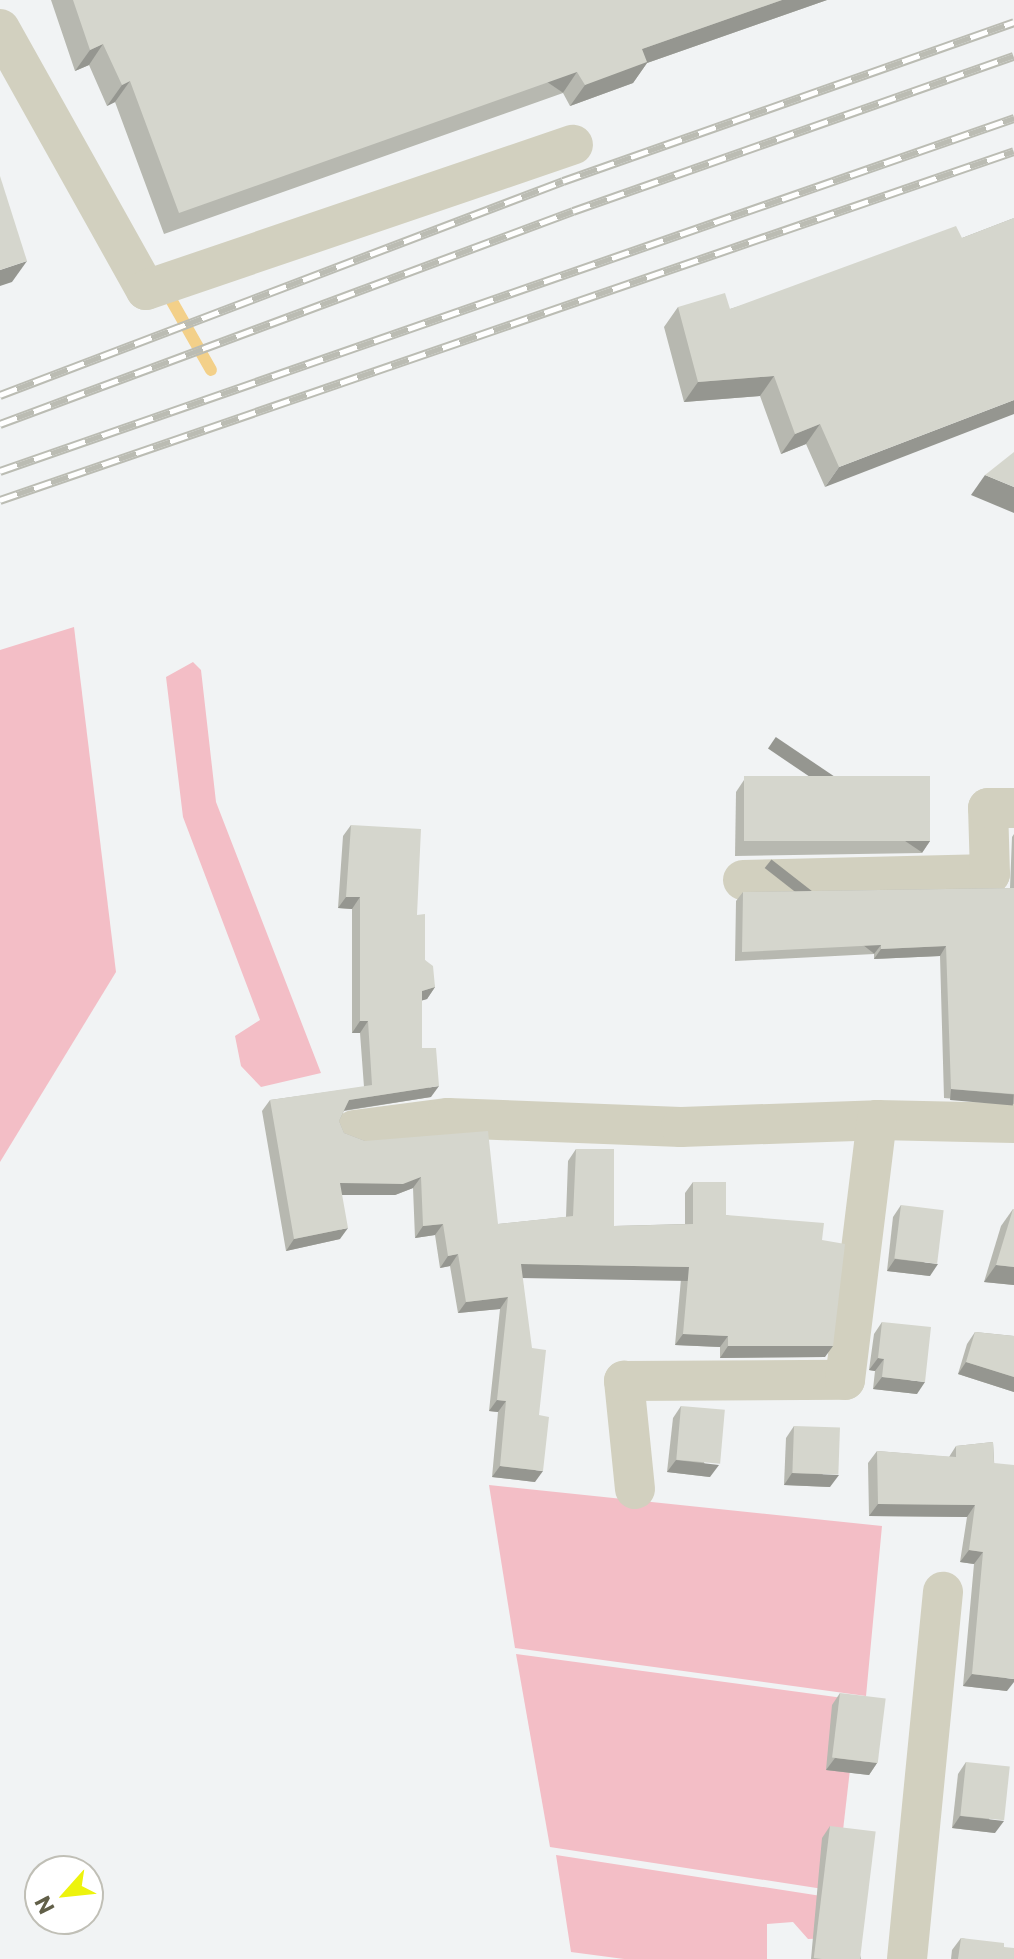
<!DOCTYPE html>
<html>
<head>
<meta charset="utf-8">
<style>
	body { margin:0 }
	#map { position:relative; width:1014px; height:1959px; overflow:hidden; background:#f1f3f4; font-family:Commissioner,sans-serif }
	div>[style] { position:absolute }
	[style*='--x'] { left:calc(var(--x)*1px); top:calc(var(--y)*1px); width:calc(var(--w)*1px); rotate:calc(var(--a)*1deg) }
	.green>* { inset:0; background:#f3bec6 }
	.stream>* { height:12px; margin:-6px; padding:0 6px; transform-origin:6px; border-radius:6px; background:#f3d089 }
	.minor>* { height:40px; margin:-20px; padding:0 20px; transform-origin:20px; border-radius:20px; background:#d2d0bf }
	.rail>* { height:9px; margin-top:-4.5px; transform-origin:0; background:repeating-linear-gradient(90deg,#fff 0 18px,#bbbcb3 0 36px); box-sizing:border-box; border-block:2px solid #bbbcb3 }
	.wall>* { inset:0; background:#b7b8b0 }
	.shaded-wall>* { inset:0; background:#959690; transform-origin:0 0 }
	.building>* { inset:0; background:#d5d6cd; transform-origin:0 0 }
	span { translate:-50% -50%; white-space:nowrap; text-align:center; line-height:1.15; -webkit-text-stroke:6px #fff; paint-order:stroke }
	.north { position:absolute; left:24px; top:1855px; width:80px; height:80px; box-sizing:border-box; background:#fff; border:2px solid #c0bfb6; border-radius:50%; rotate:243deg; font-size:22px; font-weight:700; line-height:32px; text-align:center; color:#615f48 }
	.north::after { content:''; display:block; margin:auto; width:28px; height:36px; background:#edf30d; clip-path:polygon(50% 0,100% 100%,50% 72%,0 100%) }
</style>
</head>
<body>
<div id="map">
	<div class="green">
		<div style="clip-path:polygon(74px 627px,116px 972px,0 1162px,0 650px)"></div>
		<div style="clip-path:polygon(193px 662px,201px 670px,216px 802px,321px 1073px,261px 1087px,241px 1066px,235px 1036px,260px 1020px,183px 817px,166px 677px)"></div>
		<div style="clip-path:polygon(489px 1485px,882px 1526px,866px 1696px,515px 1648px)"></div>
		<div style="clip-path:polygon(516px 1654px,858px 1700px,836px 1891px,550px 1847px)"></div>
		<div style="clip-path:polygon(556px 1855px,834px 1898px,833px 1938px,808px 1939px,793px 1922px,767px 1924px,767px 1959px,624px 1959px,571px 1952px)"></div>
	</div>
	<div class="stream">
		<div style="--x:165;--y:289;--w:93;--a:60.4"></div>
	</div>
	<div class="minor">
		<div style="--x:0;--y:29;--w:299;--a:60.8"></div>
		<div style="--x:146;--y:290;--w:451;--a:-18.8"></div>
		<div style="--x:743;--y:880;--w:247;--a:-1.4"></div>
		<div style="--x:990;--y:874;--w:66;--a:-91.7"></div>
		<div style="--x:988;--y:808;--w:26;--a:0"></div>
		<div style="--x:354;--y:1130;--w:95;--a:-7.3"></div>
		<div style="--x:448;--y:1118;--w:233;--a:2.2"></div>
		<div style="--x:681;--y:1127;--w:196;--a:-2"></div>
		<div style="--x:877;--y:1120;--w:137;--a:1.3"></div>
		<div style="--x:635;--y:1489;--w:109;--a:-95.8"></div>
		<div style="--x:624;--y:1381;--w:221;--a:-0.3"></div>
		<div style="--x:845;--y:1380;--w:262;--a:-83"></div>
		<div style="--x:907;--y:1959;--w:369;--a:-84.4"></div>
	</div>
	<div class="rail">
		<div style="--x:0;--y:395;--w:602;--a:-20.81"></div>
		<div style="--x:563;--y:181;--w:478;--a:-19.4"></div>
		<div style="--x:0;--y:424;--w:611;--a:-20.39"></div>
		<div style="--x:573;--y:211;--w:467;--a:-19.4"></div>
		<div style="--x:0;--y:471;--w:1074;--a:-19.19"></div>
		<div style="--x:0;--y:500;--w:1072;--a:-18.99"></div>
	</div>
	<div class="wall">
		<div style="clip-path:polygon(51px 0,827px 0,647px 63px,633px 83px,570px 106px,563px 93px,164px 234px,115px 102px,107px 106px,89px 65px,75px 71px)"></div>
		<div style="clip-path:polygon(1014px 218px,825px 487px,806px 444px,781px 454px,760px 396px,684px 402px,664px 327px,678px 307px,730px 309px,962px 238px)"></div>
		<div style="clip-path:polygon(744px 780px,930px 841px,922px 853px,735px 856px,736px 792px)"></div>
		<div style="clip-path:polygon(351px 825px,417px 915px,425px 960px,435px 987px,427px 999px,422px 1000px,422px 1048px,431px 1097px,344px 1111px,339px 1121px,344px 1133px,365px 1141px,498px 1224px,566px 1217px,568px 1161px,576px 1149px,614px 1226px,685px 1224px,685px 1193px,693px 1182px,726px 1215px,822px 1240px,825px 1357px,720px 1358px,720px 1347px,675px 1345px,681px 1279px,522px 1276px,539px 1415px,535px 1482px,492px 1477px,498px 1412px,489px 1411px,500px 1309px,458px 1313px,450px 1266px,440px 1268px,435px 1235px,415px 1238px,413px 1188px,395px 1195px,342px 1195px,340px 1239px,286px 1251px,262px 1111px,270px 1100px,364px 1087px,360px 1033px,352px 1033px,352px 909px,338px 908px,343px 836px)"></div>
		<div style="clip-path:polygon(1014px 834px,1014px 1104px,944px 1098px,940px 956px,874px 959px,874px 954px,735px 961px,736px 901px,743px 892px,1010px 888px,1012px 837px)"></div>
		<div style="clip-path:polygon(901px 1205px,930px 1276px,887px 1271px,893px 1217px)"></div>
		<div style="clip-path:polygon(1013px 1209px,1014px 1285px,984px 1282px,1001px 1226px)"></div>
		<div style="clip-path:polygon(882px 1322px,917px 1394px,873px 1389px,875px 1371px,869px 1370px,874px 1334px)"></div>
		<div style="clip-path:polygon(975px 1332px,1014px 1336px,1014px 1392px,958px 1374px,967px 1344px)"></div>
		<div style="clip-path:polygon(681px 1406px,710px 1477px,667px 1472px,673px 1418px)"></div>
		<div style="clip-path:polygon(794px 1426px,830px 1487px,784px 1485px,786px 1438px)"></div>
		<div style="clip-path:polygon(993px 1442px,1007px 1691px,963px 1686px,974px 1564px,960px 1562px,967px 1517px,869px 1516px,868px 1463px,877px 1451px,949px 1457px,956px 1446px)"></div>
		<div style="clip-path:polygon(840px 1693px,877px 1763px,869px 1775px,826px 1770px,832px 1705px)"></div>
		<div style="clip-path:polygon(966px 1762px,995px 1833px,952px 1828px,958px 1774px)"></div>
		<div style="clip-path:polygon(830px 1826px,861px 1959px,811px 1959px,822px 1838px)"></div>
		<div style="clip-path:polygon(961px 1938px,1004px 1947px,1014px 1959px,951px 1959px,952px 1950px)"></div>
	</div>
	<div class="shaded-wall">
		<div style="clip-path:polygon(782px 0,827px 0,647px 63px,633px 83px,570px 106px,585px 85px,642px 49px)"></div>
		<div style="clip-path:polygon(103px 44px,89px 65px,75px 71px,90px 50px)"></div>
		<div style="left:577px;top:72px;width:25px;height:422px;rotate:124deg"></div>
		<div style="clip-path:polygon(130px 81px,115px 102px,107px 106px,122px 85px)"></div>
		<div style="clip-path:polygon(27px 261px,12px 282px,0 286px,0 270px)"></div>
		<div style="clip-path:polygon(774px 376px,760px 396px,684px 402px,698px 382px)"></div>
		<div style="clip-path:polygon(1014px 400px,1014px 414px,825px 487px,839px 467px)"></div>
		<div style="clip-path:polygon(820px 424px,806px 444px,781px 454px,795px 434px)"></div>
		<div style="clip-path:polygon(985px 475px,1014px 487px,1014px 513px,971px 495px)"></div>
		<div style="left:930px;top:841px;width:14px;height:186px;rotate:124deg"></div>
		<div style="clip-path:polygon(346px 897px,360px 897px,352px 909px,338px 908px)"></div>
		<div style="left:881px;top:945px;width:11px;height:139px;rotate:128deg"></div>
		<div style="clip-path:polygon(946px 946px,940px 956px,874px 959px,881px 949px)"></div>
		<div style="clip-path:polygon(435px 987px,427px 999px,414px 1003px,422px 991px)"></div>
		<div style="clip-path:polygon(360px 1021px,368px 1021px,360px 1033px,352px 1033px)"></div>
		<div style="clip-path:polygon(439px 1086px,431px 1097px,341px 1111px,349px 1100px)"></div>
		<div style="left:951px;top:1089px;width:63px;height:11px;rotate:5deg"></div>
		<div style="clip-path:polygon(421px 1177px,413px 1188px,395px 1195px,332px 1195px,340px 1183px)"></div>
		<div style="clip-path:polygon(443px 1224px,435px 1235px,415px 1238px,423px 1226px)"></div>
		<div style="clip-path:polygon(348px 1228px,340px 1239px,286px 1251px,294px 1239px)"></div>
		<div style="clip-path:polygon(458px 1254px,450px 1266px,440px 1268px,448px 1256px)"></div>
		<div style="clip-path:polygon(895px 1259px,938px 1264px,930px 1276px,887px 1271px)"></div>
		<div style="left:521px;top:1264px;width:168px;height:14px;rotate:1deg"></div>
		<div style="clip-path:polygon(996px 1265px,1014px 1267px,1014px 1285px,984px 1282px)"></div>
		<div style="clip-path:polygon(508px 1297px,500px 1309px,458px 1313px,466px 1302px)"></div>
		<div style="clip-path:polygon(683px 1334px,728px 1336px,720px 1347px,675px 1345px)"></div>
		<div style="clip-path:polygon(728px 1346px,833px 1346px,825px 1357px,720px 1358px)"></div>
		<div style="clip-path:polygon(878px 1358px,884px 1359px,875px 1371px,869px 1370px)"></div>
		<div style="clip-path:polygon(966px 1362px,1014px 1377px,1014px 1392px,958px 1374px)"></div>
		<div style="clip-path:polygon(882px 1377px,925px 1382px,917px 1394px,873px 1389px)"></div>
		<div style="clip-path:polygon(497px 1400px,506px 1401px,498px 1412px,489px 1411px)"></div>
		<div style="clip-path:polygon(676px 1460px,719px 1465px,710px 1477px,667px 1472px)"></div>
		<div style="clip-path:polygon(500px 1466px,543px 1471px,535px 1482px,492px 1477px)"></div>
		<div style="clip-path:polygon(792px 1473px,839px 1475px,830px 1487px,784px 1485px)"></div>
		<div style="clip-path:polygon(878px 1504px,975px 1505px,967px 1517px,869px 1516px)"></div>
		<div style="clip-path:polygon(969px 1550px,983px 1552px,974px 1564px,960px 1562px)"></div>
		<div style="clip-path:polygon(972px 1674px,1014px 1679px,1014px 1682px,1007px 1691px,963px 1686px)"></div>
		<div style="clip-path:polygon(835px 1758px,877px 1763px,869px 1775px,826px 1770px)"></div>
		<div style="clip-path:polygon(960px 1816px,1004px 1821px,995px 1833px,952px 1828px)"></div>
	</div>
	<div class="building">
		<div style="clip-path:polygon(73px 0,782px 0,642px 49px,647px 62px,585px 85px,577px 72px,179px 213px,130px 81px,122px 85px,103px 44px,90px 50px)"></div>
		<div style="clip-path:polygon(0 176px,27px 261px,0 270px)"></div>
		<div style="clip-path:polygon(1014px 218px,1014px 400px,839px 467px,820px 424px,795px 434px,774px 376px,698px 382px,678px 307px,725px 293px,730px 309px,956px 226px,962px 238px)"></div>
		<div style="clip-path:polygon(1014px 452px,1014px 487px,985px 475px)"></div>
		<div style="left:930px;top:776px;width:65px;height:186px;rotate:90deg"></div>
		<div style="clip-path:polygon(351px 825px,421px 829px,417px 915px,425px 914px,425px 960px,433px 966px,435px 987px,422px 991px,422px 1048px,436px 1048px,439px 1086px,349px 1100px,339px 1121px,344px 1133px,365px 1141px,488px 1131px,498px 1224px,573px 1216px,576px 1149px,614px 1149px,614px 1226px,693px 1224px,693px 1182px,726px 1182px,726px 1215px,824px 1223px,822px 1240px,845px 1244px,833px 1346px,728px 1346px,728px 1336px,683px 1334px,689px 1267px,521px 1264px,532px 1348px,546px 1350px,539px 1415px,549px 1417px,543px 1471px,500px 1466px,506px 1401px,497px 1400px,508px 1297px,466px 1302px,458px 1254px,448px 1256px,443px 1224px,423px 1226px,421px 1177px,403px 1184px,340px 1183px,348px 1228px,294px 1239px,270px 1100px,372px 1085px,368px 1021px,360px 1021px,360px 897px,346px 897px)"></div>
		<div style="clip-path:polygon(1014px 888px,1014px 1094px,951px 1089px,946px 946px,881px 949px,881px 945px,742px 952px,743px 892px)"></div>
		<div style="left:901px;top:1205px;width:43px;height:54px;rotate:7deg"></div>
		<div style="clip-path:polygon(1013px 1209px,1014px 1209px,1014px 1267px,996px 1265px)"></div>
		<div style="clip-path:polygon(882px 1322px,931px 1327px,925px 1382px,882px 1377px,884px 1359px,878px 1358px)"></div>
		<div style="clip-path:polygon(975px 1332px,1014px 1336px,1014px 1377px,966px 1362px)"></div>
		<div style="left:681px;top:1406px;width:44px;height:54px;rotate:5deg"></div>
		<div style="left:794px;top:1426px;width:46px;height:47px;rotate:2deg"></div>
		<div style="clip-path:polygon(993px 1442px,994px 1463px,1014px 1465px,1014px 1679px,972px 1674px,983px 1552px,969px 1550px,975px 1505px,878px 1504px,877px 1451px,956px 1457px,956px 1446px)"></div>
		<div style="left:840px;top:1693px;width:46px;height:65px;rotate:7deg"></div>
		<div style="left:966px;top:1762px;width:44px;height:54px;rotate:6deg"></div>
		<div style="left:830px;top:1826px;width:46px;height:133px;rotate:7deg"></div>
		<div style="clip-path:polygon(961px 1938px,1004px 1943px,1004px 1947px,1014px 1948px,1014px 1959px,958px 1959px)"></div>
	</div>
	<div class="north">N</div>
</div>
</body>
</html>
